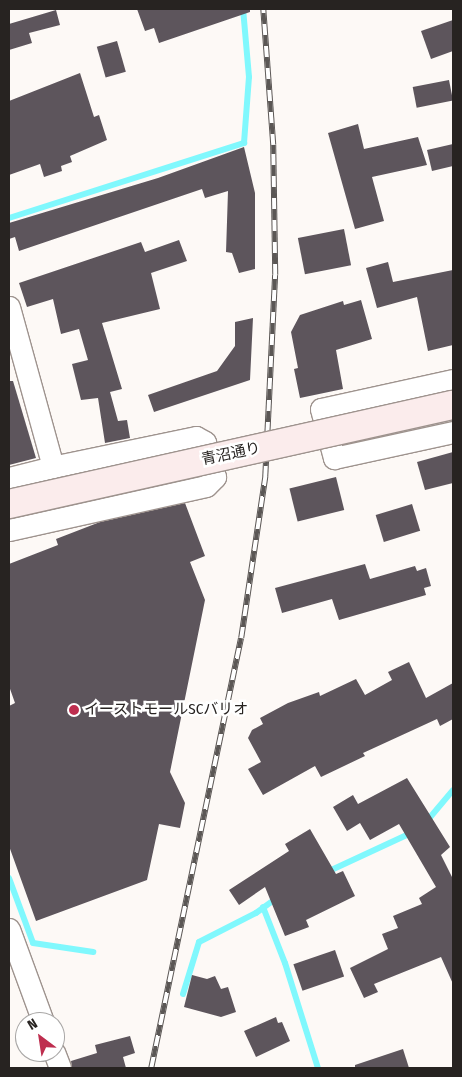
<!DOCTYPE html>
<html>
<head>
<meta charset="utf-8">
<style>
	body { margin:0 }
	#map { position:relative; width:462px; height:1077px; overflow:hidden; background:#fdf9f6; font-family:"Fira Sans Condensed","Noto Sans JP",sans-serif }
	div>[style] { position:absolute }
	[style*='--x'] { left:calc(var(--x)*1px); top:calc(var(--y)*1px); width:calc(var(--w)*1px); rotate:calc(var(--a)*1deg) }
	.stream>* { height:6px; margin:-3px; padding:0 3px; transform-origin:3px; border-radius:3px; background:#80f8fd }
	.building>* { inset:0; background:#5d555c; transform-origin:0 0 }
	.roads { filter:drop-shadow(1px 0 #9e938e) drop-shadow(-1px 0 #9e938e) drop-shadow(0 1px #9e938e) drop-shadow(0 -1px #9e938e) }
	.street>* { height:21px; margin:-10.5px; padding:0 10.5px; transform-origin:10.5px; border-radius:10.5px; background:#fff }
	.rail>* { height:5.5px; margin-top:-2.75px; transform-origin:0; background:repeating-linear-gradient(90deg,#fff 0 11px,#5b5755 0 22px); box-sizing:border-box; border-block:1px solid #5b5755 }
	.bridges { filter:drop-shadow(1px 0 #9e938e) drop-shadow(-1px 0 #9e938e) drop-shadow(0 1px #9e938e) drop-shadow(0 -1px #9e938e) }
	.secondary-bridge>* { height:28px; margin:-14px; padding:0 14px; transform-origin:14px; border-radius:14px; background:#fbecec }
	.dots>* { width:14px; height:14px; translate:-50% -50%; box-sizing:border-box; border:2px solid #fff; border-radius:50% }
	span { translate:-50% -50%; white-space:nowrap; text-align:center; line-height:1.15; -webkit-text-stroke:5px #fff; paint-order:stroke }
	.street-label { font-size:15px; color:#272321 }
	.poi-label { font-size:15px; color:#272321 }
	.left { translate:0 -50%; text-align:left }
	.frame { position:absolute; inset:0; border:10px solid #272321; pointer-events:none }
	.north { position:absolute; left:15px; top:1012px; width:50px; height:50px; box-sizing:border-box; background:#fff; border:1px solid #a9a7a6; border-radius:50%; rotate:329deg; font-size:14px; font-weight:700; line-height:20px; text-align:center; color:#272321 }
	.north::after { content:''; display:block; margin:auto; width:18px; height:22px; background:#be2e4f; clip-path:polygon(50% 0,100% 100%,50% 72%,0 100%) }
</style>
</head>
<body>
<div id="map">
	<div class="stream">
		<div style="--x:9;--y:218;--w:247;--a:-17.7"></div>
		<div style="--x:244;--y:143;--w:66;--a:-85.7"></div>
		<div style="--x:249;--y:77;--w:68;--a:-95"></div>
		<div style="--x:427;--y:821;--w:40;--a:-50"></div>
		<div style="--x:327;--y:872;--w:95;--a:-24.9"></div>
		<div style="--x:9;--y:878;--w:69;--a:69.7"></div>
		<div style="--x:33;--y:943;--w:61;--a:8.5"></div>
		<div style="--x:263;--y:907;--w:60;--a:68.6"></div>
		<div style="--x:285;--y:963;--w:110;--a:72.6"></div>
		<div style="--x:183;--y:994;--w:54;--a:-72.9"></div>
		<div style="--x:199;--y:942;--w:64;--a:-27"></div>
		<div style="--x:256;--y:913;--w:27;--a:-36"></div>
	</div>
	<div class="building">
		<div style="clip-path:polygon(137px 9px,250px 9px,250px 12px,159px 43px,154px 28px,145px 31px)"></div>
		<div style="clip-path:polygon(56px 10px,60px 25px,29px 33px,32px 43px,9px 50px,9px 24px)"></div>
		<div style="clip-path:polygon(453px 20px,453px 51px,431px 59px,421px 31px)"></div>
		<div style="left:117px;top:41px;width:32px;height:21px;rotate:74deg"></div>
		<div style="clip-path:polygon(80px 73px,94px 117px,99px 115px,107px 140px,70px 156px,72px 162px,61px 166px,62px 171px,44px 177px,40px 164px,9px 175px,9px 101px)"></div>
		<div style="left:449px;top:80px;width:21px;height:37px;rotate:79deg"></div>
		<div style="clip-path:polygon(358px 124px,364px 149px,418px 137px,427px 165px,372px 177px,384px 221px,355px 229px,328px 133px)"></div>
		<div style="clip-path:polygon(453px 144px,453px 166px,432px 171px,427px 150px)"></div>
		<div style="clip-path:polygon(244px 147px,255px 193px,255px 269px,239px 273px,232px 253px,226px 252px,228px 191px,205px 198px,202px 189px,19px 251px,15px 237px,9px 239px,9px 223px,158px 178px)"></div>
		<div style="left:344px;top:229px;width:37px;height:47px;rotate:79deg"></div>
		<div style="clip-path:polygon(179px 240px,187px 261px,151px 273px,160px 309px,102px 323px,122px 389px,110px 392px,118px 421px,127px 420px,130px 438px,105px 443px,98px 398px,81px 400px,72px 364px,88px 360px,79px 329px,61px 334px,53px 299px,27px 307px,19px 283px,141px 242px,145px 252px)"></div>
		<div style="clip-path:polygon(388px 262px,393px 282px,453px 270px,453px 345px,428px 351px,417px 297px,377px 308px,366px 268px)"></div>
		<div style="clip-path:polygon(361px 300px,372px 339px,336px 350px,343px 389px,300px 398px,294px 369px,298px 368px,291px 332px,300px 315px,343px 301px,344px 305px)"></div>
		<div style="clip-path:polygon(253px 318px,250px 380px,154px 412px,148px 395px,217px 371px,235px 346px,235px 322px)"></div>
		<div style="clip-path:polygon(9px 381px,13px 381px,36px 458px,9px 465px)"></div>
		<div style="clip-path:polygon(453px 452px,453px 483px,425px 490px,417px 462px)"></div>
		<div style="left:336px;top:477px;width:34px;height:48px;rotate:76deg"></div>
		<div style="clip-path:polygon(185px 503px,205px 556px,190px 562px,205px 600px,170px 772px,185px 803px,180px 828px,159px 824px,147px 880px,36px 921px,9px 846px,9px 706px,15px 703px,9px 686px,9px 564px,58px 545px,56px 539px,100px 522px)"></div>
		<div style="left:412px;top:504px;width:28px;height:38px;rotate:73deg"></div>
		<div style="clip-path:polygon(365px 564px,370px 579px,415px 566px,417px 571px,426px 568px,431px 586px,424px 588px,426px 595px,339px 620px,332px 599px,282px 613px,275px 588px)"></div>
		<div style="clip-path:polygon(409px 662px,426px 698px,453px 683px,453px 719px,440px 726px,437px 719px,363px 753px,365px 756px,321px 777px,315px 766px,263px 795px,248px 769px,261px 762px,248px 738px,252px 730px,263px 724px,260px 718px,288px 703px,319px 692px,320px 696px,356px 679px,365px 695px,392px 680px,388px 672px)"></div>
		<div style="clip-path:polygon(407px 778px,450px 847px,441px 855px,453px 879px,453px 984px,441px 957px,374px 984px,378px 992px,364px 998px,350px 968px,388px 949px,382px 934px,398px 928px,393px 916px,422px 904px,419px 898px,436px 887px,399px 824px,370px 840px,360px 823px,347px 831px,333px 807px,353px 795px,358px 804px)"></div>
		<div style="clip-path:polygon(310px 829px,336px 874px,343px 871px,355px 896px,306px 920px,309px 927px,285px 936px,265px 887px,239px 905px,229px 890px,289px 851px,285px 844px)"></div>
		<div style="left:335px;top:950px;width:28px;height:44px;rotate:71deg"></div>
		<div style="clip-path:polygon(192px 975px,207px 979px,215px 976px,221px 989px,228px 987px,236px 1012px,221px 1017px,184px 1007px)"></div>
		<div style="clip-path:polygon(276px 1017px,278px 1023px,282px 1022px,290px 1041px,256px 1057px,244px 1031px)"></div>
		<div style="clip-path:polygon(130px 1036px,135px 1053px,123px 1057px,126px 1068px,72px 1068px,71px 1061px,97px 1053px,95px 1045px)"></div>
		<div style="clip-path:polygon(403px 1049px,409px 1068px,355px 1068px,355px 1065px)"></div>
	</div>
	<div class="roads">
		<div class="street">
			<div style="--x:9;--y:307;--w:166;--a:74.6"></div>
			<div style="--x:53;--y:467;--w:45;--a:166"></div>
			<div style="--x:453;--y:380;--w:135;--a:167.6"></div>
			<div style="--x:321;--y:409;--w:51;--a:75.1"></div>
			<div style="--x:334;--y:458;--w:122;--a:-12.3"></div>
			<div style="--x:9;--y:530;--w:202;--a:-12.6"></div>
			<div style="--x:206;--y:486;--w:13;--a:-45"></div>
			<div style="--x:215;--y:477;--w:36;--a:-106"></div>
			<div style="--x:205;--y:442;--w:10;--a:-151"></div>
			<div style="--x:196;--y:437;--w:146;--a:168.2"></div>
			<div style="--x:9;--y:929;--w:99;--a:69.9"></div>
			<div style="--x:54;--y:1052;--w:17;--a:69"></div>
		</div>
	</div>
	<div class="rail">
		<div style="--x:151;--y:1068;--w:439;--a:-78.2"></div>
		<div style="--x:241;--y:638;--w:163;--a:-81.5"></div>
		<div style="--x:265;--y:477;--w:202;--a:-87.2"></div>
		<div style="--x:275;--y:275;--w:130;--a:-90.9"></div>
		<div style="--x:273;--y:145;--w:136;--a:-94.2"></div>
	</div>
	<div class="bridges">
		<div class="secondary-bridge">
			<div style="--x:9;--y:504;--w:455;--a:-12.6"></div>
		</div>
	</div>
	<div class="dots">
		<div style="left:74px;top:710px;background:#be2e4f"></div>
	</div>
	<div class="street-label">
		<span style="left:231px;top:454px;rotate:-12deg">青沼通り</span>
	</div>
	<div class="poi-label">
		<span class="left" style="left:84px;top:710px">イーストモールSCバリオ</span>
	</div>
	<div class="frame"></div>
	<div class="north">N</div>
</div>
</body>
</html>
